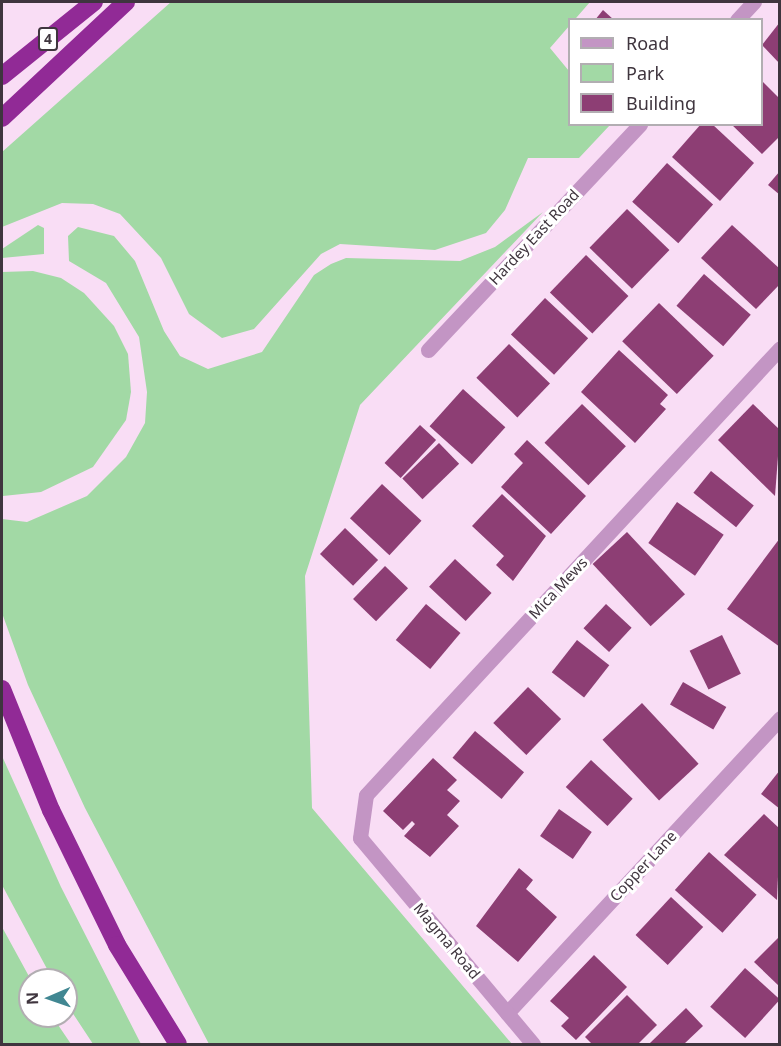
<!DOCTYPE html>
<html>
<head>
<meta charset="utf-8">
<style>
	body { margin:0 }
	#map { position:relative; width:781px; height:1046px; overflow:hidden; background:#f9ddf5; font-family:"Noto Sans",sans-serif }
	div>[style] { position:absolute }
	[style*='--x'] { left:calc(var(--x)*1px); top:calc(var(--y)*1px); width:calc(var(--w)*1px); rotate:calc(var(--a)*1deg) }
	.green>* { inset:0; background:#a2d9a5 }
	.building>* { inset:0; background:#8d3e74; transform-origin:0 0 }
	.minor>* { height:15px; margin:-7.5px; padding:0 7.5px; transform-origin:7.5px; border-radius:7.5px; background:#c395c4 }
	.highway>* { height:18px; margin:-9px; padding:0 9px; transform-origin:9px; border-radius:9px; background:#912a96 }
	span { translate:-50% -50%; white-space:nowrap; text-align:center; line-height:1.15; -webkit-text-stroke:6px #fff; paint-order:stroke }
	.shield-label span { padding:2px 4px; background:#fff; border:2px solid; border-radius:4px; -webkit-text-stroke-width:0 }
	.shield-label { font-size:14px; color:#3f353e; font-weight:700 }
	.street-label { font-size:15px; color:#3f353e }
	.frame { position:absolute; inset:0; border:3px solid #3f353e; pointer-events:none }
	.legend { position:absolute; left:568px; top:18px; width:195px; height:108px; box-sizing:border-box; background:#fff; border:2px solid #b2aeb2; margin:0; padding:8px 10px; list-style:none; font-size:18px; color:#3f353e }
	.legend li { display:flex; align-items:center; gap:12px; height:30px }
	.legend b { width:30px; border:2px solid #b2aeb2 }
	.north { position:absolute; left:18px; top:968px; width:60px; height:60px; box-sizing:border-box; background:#fff; border:2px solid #b2aeb2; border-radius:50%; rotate:268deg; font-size:16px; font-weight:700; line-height:24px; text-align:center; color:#3f353e }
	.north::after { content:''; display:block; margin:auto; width:21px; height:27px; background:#418792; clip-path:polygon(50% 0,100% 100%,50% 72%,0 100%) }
</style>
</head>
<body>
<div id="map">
	<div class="green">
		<div style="clip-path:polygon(171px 2px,590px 2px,550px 48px,569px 71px,570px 124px,610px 125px,579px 158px,528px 158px,505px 210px,486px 233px,435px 250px,340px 244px,321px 254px,254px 329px,222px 338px,189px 314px,161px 258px,120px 214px,93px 204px,62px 203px,2px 227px,2px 152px)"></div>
		<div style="clip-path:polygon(543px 212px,360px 405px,305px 576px,312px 808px,512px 1044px,209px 1044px,85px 808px,28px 685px,2px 613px,2px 519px,27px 522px,87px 496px,126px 457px,145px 423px,147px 392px,139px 337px,106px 283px,69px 261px,68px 236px,78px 227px,114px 236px,135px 261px,164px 331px,180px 356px,208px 369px,262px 352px,314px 275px,331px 264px,346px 258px,460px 261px,495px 247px)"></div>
		<div style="clip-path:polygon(38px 225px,44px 228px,44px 254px,2px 258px,2px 249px)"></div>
		<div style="clip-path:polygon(33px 271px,61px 278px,84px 293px,114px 326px,128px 354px,131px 392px,126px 420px,93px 467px,41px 492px,3px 496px,2px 272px)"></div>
		<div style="clip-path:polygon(2px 756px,61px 887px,141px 1044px,93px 1044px,66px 1003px,66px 980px,53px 980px,2px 885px)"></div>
		<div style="clip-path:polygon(2px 927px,31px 980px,30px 1016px,52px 1016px,71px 1044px,2px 1044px)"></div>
	</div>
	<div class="building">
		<div style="clip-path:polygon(603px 10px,614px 20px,595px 20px)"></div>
		<div style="clip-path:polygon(780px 22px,780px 64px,762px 45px)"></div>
		<div style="clip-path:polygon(762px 81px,780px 99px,780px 136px,762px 154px,731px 124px,762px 124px)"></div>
		<div style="clip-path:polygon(701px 124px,712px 124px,754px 163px,720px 201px,672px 157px)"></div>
		<div style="left:667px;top:163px;width:62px;height:52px;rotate:42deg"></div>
		<div style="clip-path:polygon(780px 171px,780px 195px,768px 185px)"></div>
		<div style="left:627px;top:209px;width:59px;height:54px;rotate:44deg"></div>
		<div style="clip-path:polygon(732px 225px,780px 269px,780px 284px,756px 309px,701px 258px)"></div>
		<div style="left:586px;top:255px;width:59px;height:52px;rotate:44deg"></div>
		<div style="left:704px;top:274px;width:62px;height:42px;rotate:41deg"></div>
		<div style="left:545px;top:298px;width:59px;height:50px;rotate:43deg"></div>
		<div style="left:659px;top:303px;width:76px;height:53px;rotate:44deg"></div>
		<div style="left:509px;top:344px;width:57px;height:47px;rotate:44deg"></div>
		<div style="clip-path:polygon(619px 350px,668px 395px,660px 404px,666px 409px,635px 443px,581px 392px)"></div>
		<div style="left:463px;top:389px;width:57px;height:50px;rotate:42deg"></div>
		<div style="left:582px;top:404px;width:61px;height:54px;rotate:44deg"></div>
		<div style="clip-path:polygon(753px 404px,780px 430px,775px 496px,718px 440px)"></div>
		<div style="left:420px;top:425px;width:22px;height:52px;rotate:43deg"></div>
		<div style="clip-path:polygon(527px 440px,586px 496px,551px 534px,501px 487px,523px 463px,514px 454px)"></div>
		<div style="left:439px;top:443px;width:29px;height:51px;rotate:46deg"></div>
		<div style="left:711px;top:471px;width:55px;height:28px;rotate:39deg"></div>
		<div style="left:382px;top:484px;width:54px;height:47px;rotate:43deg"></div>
		<div style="clip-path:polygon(502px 494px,546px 536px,513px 581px,496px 565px,504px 556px,472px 526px)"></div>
		<div style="left:677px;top:502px;width:57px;height:50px;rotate:35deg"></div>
		<div style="left:345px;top:528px;width:46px;height:36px;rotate:44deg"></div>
		<div style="left:627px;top:532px;width:85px;height:47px;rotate:47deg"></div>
		<div style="clip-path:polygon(780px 538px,780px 647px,727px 609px)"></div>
		<div style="left:455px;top:559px;width:50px;height:38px;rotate:43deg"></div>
		<div style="left:385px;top:566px;width:32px;height:46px;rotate:44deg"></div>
		<div style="left:426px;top:604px;width:45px;height:47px;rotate:40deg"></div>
		<div style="left:606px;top:604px;width:35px;height:33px;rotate:43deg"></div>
		<div style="left:722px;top:635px;width:43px;height:36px;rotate:64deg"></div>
		<div style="left:577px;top:640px;width:41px;height:41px;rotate:38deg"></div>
		<div style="left:683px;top:682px;width:50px;height:26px;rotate:30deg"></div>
		<div style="left:528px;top:687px;width:46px;height:50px;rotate:44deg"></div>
		<div style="left:642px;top:703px;width:83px;height:54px;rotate:47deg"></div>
		<div style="left:475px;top:731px;width:64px;height:35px;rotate:40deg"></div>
		<div style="clip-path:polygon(433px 758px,457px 780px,447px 790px,460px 801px,447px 815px,459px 826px,430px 857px,404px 836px,415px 824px,412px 821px,403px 830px,383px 811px)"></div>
		<div style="left:591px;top:760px;width:57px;height:37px;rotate:43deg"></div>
		<div style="clip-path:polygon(780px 770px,780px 809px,761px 794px)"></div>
		<div style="left:559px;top:809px;width:40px;height:33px;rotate:35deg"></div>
		<div style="clip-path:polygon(764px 814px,780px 829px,777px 900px,724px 855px)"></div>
		<div style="left:709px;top:852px;width:64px;height:51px;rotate:42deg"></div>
		<div style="clip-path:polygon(519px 868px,533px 880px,526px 889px,557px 917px,518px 962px,476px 926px)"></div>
		<div style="left:671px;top:897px;width:44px;height:52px;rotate:43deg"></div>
		<div style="clip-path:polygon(780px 936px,780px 987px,754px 962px)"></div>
		<div style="clip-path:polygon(594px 955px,627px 987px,576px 1040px,561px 1026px,569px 1018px,550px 1001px)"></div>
		<div style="left:745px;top:968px;width:47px;height:52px;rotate:42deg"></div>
		<div style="clip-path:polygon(627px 995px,657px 1025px,638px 1044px,592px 1044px,585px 1037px)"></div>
		<div style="clip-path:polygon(686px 1008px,703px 1026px,684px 1044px,649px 1044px)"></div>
	</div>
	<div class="minor">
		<div style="--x:737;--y:20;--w:25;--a:-47"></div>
		<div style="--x:428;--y:350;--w:310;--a:-46.8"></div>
		<div style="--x:507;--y:1013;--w:402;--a:-47.2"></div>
		<div style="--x:533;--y:1044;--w:269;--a:-130"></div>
		<div style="--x:360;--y:838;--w:43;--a:-82.1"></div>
		<div style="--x:366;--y:795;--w:609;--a:-47.19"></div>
	</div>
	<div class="highway">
		<div style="--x:2;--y:76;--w:118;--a:-38.8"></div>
		<div style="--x:2;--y:118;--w:170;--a:-43.1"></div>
		<div style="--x:2;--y:689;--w:131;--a:68"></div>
		<div style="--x:51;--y:810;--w:150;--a:63.9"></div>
		<div style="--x:117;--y:945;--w:116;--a:58.4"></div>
	</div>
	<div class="shield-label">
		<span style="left:48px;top:39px">4</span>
	</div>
	<div class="street-label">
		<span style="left:534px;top:237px;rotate:-47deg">Hardey East Road</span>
		<span style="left:558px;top:588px;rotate:-47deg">Mica Mews</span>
		<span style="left:643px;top:866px;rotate:-47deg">Copper Lane</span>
		<span style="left:447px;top:941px;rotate:50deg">Magma Road</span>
	</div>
	<div class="frame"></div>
	<ul class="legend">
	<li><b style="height:8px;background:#c395c4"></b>Road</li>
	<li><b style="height:16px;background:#a2d9a5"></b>Park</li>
	<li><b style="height:16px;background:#8d3e74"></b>Building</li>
	</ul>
	<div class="north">N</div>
</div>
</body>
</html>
